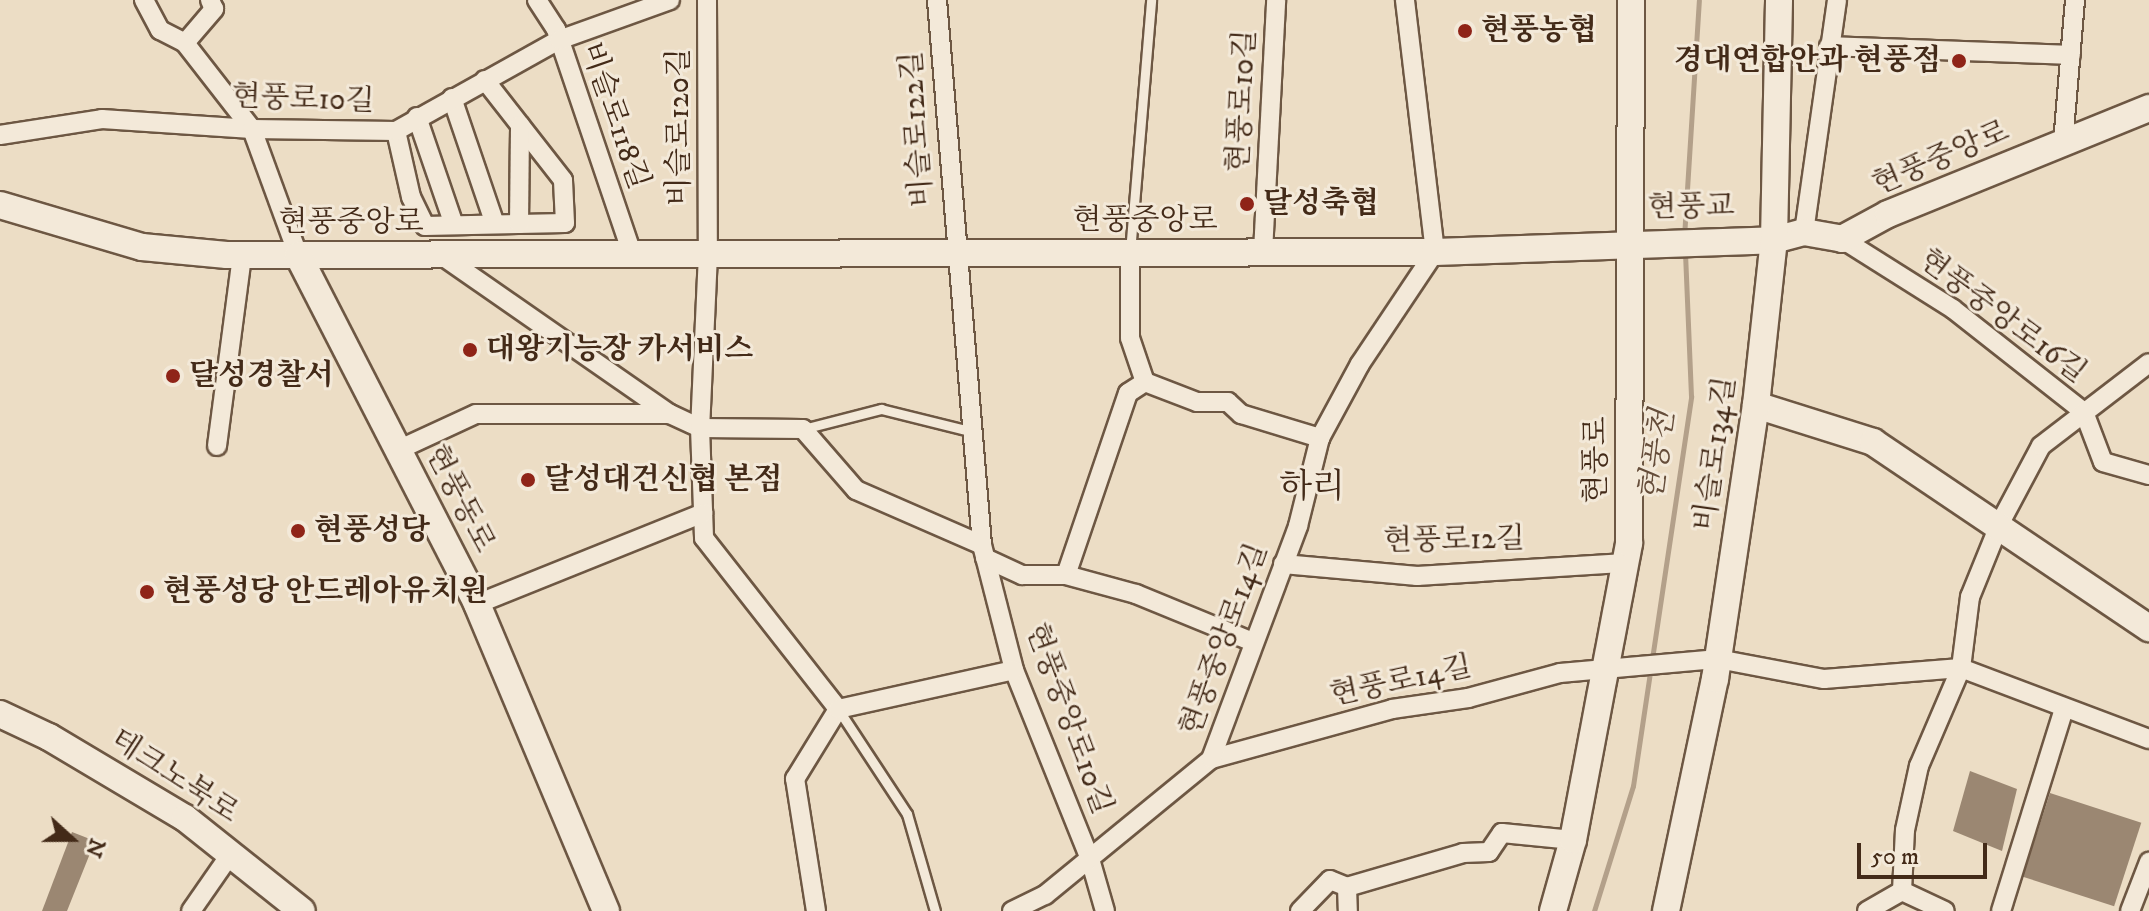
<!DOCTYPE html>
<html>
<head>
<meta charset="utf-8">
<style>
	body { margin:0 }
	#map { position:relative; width:2149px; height:911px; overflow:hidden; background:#ecddc5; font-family:"IM FELL DW Pica","Noto Serif KR",serif }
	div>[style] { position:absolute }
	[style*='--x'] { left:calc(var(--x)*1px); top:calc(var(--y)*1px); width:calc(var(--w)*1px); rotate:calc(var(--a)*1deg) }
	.stream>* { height:5px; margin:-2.5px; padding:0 2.5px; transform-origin:2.5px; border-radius:2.5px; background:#b3a08a }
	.building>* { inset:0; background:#9b8772; transform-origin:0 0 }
	.roads { filter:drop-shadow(2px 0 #6d5743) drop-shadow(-2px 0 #6d5743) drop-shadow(0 2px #6d5743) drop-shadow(0 -2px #6d5743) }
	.lane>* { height:9px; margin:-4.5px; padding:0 4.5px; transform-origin:4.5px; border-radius:4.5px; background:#f3e9d9 }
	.street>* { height:18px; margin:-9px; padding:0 9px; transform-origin:9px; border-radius:9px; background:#f3e9d9 }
	.secondary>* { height:26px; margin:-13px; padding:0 13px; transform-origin:13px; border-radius:13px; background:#f3e9d9 }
	.dots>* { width:22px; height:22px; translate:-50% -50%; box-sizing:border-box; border:4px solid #f3e9d9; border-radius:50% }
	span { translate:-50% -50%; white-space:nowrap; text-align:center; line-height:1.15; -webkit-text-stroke:6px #f3e9d9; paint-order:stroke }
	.poi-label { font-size:30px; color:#432a18; font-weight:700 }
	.left { translate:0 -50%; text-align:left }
	.right { translate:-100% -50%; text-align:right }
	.street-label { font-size:30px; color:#432a18 }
	.water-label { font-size:32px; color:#654d3a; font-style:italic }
	.quarter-label { font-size:34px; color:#432a18 }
	.north { position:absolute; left:32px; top:799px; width:80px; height:80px; -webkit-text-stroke:6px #f3e9d9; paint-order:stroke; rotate:111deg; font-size:22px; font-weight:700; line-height:32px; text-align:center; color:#432a18 }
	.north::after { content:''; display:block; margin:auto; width:28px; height:36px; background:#432a18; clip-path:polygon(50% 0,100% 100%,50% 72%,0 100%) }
	.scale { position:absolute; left:1857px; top:843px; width:130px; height:36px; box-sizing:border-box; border:4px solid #432a18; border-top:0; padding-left:10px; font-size:24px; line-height:28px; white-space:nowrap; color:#432a18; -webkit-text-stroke:6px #f3e9d9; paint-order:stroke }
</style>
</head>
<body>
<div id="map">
	<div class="stream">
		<div style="--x:1684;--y:237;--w:237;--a:-86.4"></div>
		<div style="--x:1594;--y:911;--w:131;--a:-72.7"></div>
		<div style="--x:1633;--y:786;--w:394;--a:-81.5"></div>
		<div style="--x:1691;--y:396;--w:146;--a:-92.4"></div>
	</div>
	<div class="building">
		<div style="clip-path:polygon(1970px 771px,2017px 789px,2002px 851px,1953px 831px)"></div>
		<div style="left:2050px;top:793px;width:96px;height:88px;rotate:18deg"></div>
		<div style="clip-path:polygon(72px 832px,95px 841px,67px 911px,42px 911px)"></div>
	</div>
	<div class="roads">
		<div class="lane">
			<div style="--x:1130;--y:252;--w:253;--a:-85.2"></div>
			<div style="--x:803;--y:429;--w:81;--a:-14.4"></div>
			<div style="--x:881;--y:409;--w:96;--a:13.9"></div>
			<div style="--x:838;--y:709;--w:126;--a:56.7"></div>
			<div style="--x:907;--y:814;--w:101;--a:73.9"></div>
		</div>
		<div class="street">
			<div style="--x:144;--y:0;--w:34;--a:62"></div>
			<div style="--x:160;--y:30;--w:28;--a:27"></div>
			<div style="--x:185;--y:43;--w:109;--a:52.1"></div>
			<div style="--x:252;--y:129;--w:134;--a:69.9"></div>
			<div style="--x:537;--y:0;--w:35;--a:57"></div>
			<div style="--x:556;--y:29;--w:237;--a:71.3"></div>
			<div style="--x:707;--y:0;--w:254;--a:89.8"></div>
			<div style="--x:708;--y:254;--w:174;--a:92.6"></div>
			<div style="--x:700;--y:428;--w:110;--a:87.9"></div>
			<div style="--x:704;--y:538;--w:217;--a:51.9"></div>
			<div style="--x:937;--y:0;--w:547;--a:85.28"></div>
			<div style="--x:982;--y:545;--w:129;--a:75.6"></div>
			<div style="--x:1014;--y:670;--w:204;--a:68.1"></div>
			<div style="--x:1090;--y:859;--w:54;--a:73.9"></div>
			<div style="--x:185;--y:43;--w:45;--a:-49.5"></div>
			<div style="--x:214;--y:9;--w:10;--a:-114"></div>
			<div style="--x:1829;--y:46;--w:242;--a:2.1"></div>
			<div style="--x:452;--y:98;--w:133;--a:71.2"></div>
			<div style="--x:417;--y:117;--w:114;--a:71.1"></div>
			<div style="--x:396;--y:131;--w:68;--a:77.2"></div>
			<div style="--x:411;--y:197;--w:32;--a:64"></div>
			<div style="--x:425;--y:226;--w:140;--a:-1.2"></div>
			<div style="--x:565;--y:223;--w:43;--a:-92.7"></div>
			<div style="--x:563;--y:180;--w:127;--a:-128"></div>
			<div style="--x:0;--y:135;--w:103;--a:-8.9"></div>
			<div style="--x:102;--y:119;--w:150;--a:3.8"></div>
			<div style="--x:252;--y:129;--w:144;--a:0.8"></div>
			<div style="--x:396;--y:131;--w:187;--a:-29.2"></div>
			<div style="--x:559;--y:40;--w:118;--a:-19.8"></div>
			<div style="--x:2063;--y:143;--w:144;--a:-85.2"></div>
			<div style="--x:519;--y:224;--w:99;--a:-89.4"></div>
			<div style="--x:1804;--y:232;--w:234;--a:-81.9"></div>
			<div style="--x:1842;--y:239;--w:131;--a:32.2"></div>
			<div style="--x:1953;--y:309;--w:167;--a:38.2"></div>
			<div style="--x:2084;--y:412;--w:53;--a:69.2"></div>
			<div style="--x:2103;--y:462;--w:48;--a:15.8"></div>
			<div style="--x:1263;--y:252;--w:252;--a:-87"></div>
			<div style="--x:1130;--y:253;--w:85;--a:90"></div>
			<div style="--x:1130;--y:338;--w:46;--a:71.2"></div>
			<div style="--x:1145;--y:382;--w:20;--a:147"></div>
			<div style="--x:1128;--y:393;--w:192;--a:108.8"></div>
			<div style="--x:1066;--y:575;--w:73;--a:15.2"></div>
			<div style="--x:1136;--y:594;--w:126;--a:22.3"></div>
			<div style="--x:441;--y:255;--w:279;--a:34.8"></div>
			<div style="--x:1145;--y:382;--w:56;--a:21"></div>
			<div style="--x:1197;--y:402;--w:31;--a:0"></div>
			<div style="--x:1228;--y:402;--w:18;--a:43"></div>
			<div style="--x:1241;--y:414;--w:83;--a:16.9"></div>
			<div style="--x:217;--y:446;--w:193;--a:-82.5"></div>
			<div style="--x:398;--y:450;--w:86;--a:-24.8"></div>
			<div style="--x:476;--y:414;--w:194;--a:0"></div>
			<div style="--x:670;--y:414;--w:33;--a:25"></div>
			<div style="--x:700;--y:428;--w:103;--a:0.6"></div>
			<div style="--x:803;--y:429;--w:81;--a:49"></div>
			<div style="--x:856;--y:490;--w:137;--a:23.6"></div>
			<div style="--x:985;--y:558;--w:41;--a:24.7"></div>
			<div style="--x:1022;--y:575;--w:44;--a:0"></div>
			<div style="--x:1283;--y:564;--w:135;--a:5.1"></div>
			<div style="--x:1417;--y:576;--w:209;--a:-3.6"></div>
			<div style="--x:477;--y:604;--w:244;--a:-21.9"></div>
			<div style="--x:1211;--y:759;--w:188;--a:-15.4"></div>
			<div style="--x:1392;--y:709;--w:77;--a:-8.2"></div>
			<div style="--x:1468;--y:698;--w:95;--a:-15.2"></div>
			<div style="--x:1560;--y:673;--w:159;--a:-5.1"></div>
			<div style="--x:1718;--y:659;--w:108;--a:10.7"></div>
			<div style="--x:1824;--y:679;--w:137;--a:-4.6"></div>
			<div style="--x:1961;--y:668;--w:201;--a:20.7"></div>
			<div style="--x:1347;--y:887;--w:24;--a:88"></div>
			<div style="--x:1902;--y:891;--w:61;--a:-87.2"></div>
			<div style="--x:1905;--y:830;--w:66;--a:-77.7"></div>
			<div style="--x:1919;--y:766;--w:107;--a:-66.8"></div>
			<div style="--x:1961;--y:668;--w:72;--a:-82.8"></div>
			<div style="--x:1970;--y:597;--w:80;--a:-67.9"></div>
			<div style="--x:2000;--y:523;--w:87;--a:-62"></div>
			<div style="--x:2041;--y:446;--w:136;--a:-37.5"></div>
			<div style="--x:191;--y:911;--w:72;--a:-55.2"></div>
			<div style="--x:816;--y:911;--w:134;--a:-99"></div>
			<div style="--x:795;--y:779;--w:82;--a:-58.4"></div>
			<div style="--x:838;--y:709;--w:180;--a:-12.5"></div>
			<div style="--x:1012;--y:911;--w:37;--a:-26"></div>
			<div style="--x:1045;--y:895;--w:215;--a:-39.3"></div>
			<div style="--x:1211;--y:759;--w:249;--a:-69.5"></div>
			<div style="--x:1298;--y:526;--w:91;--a:-76"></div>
			<div style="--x:1320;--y:438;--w:84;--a:-61.6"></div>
			<div style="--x:1360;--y:364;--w:135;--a:-56.2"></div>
			<div style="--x:1435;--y:252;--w:254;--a:-96.8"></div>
			<div style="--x:1300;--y:911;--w:43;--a:-45.9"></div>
			<div style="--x:1330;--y:880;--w:18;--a:22"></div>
			<div style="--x:1347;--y:887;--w:121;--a:-16.3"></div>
			<div style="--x:1463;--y:853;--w:26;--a:-2"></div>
			<div style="--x:1489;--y:852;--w:23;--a:-56"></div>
			<div style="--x:1502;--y:833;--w:71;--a:5.6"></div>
			<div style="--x:1867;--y:911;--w:40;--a:-29.7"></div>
			<div style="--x:1902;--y:891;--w:47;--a:24.9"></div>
			<div style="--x:2001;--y:911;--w:212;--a:-72.7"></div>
			<div style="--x:2130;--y:911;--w:53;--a:-68.8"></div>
		</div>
		<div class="secondary">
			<div style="--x:0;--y:205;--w:148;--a:16.5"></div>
			<div style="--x:142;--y:247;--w:85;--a:5.4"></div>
			<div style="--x:227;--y:255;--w:1208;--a:-0.14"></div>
			<div style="--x:1435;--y:252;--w:339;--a:-2"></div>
			<div style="--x:1774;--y:240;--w:31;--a:-15"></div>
			<div style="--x:1804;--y:232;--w:39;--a:10"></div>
			<div style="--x:1842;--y:239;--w:52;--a:-28.5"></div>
			<div style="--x:1888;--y:214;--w:282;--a:-22.1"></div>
			<div style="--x:298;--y:255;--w:392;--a:62.8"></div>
			<div style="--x:477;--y:604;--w:333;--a:67.2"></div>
			<div style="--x:1756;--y:405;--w:123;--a:17.5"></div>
			<div style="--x:1873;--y:442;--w:333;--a:34"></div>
			<div style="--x:0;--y:714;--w:54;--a:25.1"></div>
			<div style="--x:49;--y:737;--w:158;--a:30.8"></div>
			<div style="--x:185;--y:818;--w:149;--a:38.5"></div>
			<div style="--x:1553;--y:911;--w:74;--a:-74.3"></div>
			<div style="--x:1573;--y:840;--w:302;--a:-79.3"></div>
			<div style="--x:1629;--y:543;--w:543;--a:-89.79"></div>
			<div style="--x:1666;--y:911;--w:237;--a:-78.1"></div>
			<div style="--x:1715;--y:679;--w:277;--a:-81.5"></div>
			<div style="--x:1756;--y:405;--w:166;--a:-83.8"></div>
			<div style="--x:1774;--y:240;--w:240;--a:-88.8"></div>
		</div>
	</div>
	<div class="dots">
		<div style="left:1465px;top:31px;background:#8f2418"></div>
		<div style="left:1959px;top:61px;background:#8f2418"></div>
		<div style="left:1247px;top:204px;background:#8f2418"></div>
		<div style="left:470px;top:350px;background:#8f2418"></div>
		<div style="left:173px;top:376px;background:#8f2418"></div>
		<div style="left:528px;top:480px;background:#8f2418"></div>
		<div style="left:298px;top:531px;background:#8f2418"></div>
		<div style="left:147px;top:592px;background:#8f2418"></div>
	</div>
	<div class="poi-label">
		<span class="left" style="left:1481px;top:31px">현풍농협</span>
		<span class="right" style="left:1941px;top:61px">경대연합안과 현풍점</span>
		<span class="left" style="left:1263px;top:204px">달성축협</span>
		<span class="left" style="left:486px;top:350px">대왕기능장 카서비스</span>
		<span class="left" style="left:189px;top:376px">달성경찰서</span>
		<span class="left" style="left:544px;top:480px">달성대건신협 본점</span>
		<span class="left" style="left:314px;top:531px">현풍성당</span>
		<span class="left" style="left:163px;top:592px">현풍성당 안드레아유치원</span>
	</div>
	<div class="street-label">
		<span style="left:303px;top:100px;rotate:2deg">현풍로10길</span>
		<span style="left:1243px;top:101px;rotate:-87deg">현풍로10길</span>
		<span style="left:614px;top:116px;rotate:71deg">비슬로118길</span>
		<span style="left:680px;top:127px;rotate:-90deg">비슬로120길</span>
		<span style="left:918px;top:129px;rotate:-94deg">비슬로122길</span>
		<span style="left:1941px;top:159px;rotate:-23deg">현풍중앙로</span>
		<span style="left:1691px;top:208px;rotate:-1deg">현풍교</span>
		<span style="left:1145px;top:221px">현풍중앙로</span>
		<span style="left:351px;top:223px">현풍중앙로</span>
		<span style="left:2002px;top:317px;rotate:37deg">현풍중앙로16길</span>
		<span style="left:1716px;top:454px;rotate:-82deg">비슬로134길</span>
		<span style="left:1597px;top:460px;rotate:-90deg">현풍로</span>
		<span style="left:459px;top:499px;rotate:63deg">현풍동로</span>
		<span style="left:1454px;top:541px;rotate:-1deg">현풍로12길</span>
		<span style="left:1225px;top:640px;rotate:-70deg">현풍중앙로14길</span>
		<span style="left:1401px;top:682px;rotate:-12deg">현풍로14길</span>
		<span style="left:1068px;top:719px;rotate:70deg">현풍중앙로10길</span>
		<span style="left:174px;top:777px;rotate:33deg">테크노북로</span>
	</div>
	<div class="water-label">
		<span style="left:1658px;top:456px;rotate:-82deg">현풍천</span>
	</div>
	<div class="quarter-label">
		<span style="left:1312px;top:488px">하리</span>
	</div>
	<div class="north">N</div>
	<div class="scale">50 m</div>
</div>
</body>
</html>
